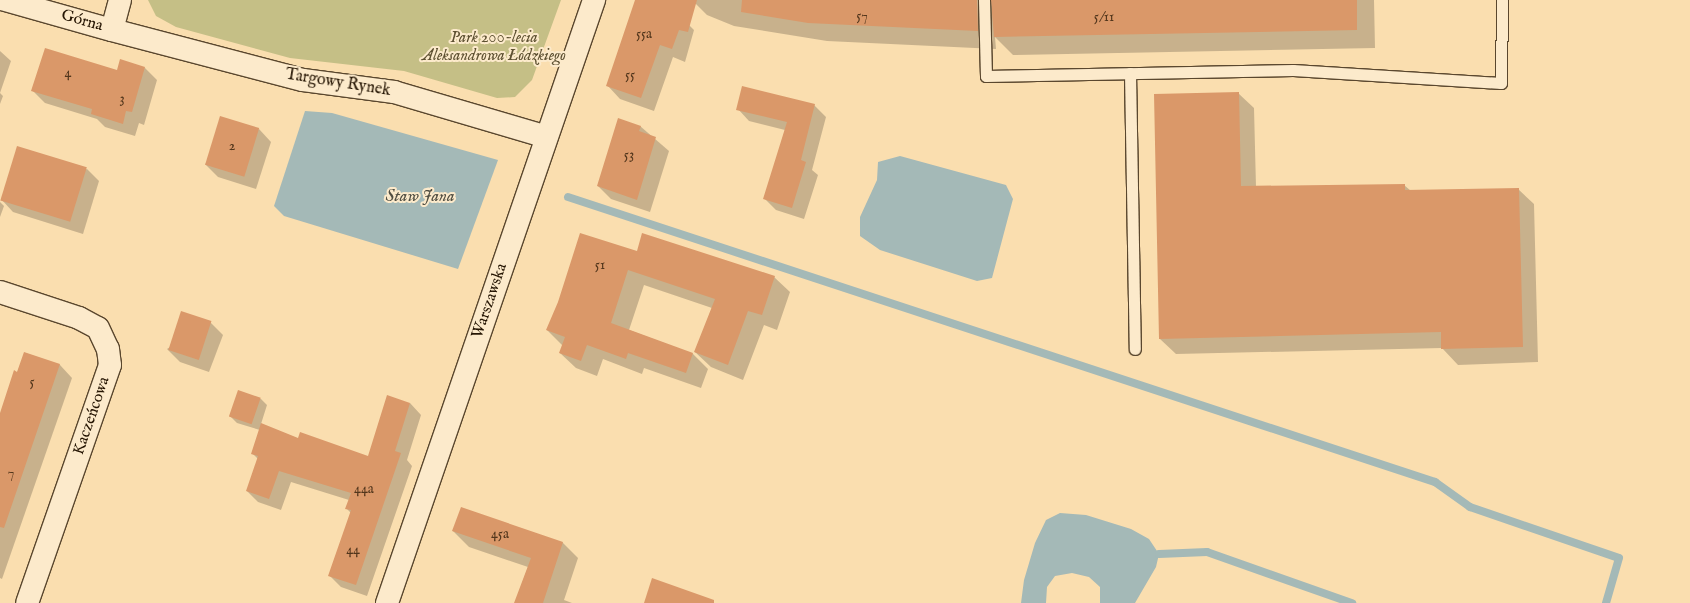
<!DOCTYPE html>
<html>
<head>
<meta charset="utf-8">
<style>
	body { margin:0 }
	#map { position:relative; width:1690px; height:603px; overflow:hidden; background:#fadeaf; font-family:"IM FELL English",serif }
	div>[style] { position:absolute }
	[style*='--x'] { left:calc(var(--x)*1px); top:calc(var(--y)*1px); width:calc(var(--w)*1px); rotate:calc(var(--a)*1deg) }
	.green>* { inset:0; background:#c5bf86 }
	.water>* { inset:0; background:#a4b9b7 }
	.shadow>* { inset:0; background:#0003 }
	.stream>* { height:8px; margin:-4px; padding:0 4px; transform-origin:4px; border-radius:4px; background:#a4b9b7 }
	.building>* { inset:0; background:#da9869; transform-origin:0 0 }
	.roads { filter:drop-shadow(1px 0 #5a472e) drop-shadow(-1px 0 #5a472e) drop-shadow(0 1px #5a472e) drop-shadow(0 -1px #5a472e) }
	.service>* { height:11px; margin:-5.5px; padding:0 5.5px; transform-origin:5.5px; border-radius:5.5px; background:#fceacb }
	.minor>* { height:22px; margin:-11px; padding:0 11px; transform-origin:11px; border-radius:11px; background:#fceacb }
	.secondary>* { height:22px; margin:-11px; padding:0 11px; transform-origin:11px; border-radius:11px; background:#fceacb }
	span { translate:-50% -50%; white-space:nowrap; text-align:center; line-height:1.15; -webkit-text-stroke:4px #fceacb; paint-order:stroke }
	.number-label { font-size:14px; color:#52361c }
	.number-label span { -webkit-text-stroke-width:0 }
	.street-label { font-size:16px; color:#251503 }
	.park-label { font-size:16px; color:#5d5031; font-style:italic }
	.water-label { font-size:17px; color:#514e42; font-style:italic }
</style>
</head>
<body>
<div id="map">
	<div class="green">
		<div style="clip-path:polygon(148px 0,561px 0,532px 80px,515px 97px,497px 98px,404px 71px,290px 58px,176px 27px,156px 16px)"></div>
	</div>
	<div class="water">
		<div style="clip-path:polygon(305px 111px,332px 113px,498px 160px,458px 269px,284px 216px,274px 206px)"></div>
		<div style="clip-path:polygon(900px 156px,1006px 185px,1013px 199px,992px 278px,977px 281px,880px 250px,860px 236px,860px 217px,877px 180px,878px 162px)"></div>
		<div style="clip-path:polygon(1060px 513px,1086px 515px,1131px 529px,1149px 539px,1159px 554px,1156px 567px,1135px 603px,1100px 603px,1100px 587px,1089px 577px,1072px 573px,1055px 576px,1047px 587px,1046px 603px,1021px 603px,1024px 580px,1035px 543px,1046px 520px)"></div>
	</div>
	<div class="shadow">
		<div style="clip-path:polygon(692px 0,1374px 0,1375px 48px,1013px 55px,995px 37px,996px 49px,827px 41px,734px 26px,707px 15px)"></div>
		<div style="clip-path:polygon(681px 17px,694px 30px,685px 62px,673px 57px,654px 111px,620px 99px,608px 86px)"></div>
		<div style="clip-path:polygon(0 51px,11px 61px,0 93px,3px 96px,0 104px)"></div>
		<div style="clip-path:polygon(145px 68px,157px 80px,144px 125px,139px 123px,135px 136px,105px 127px,97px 119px,45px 103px,32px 90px)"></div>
		<div style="clip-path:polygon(1238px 93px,1254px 108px,1256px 187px,1404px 185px,1411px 191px,1518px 189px,1534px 204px,1538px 362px,1458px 365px,1442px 348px,1176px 354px,1160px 339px)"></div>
		<div style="clip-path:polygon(814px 105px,826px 117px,812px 170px,818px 175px,804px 219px,776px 210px,765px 199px,785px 130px,749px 121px,738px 109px)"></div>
		<div style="clip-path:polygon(640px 126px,669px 151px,650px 212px,611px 199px,598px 186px)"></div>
		<div style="clip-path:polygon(259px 129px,271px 142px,256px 189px,218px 177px,205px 164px)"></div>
		<div style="clip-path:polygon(87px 169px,99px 181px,83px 234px,13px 212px,1px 199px)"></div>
		<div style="clip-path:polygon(0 202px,4px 206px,0 217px)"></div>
		<div style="clip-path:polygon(638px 252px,774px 277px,790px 292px,777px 330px,764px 325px,743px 380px,711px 367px,695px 352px,712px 308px,644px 285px,629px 330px,693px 354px,708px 369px,701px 388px,644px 368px,642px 374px,603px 359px,597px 376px,576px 368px,560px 353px,563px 346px,547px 330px)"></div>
		<div style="clip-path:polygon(210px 322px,223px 335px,209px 372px,180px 362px,167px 349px)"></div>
		<div style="clip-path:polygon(25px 353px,60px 365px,72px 378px,2px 579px,0 578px,0 416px)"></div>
		<div style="clip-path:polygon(239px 391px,261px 399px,267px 405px,261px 424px,299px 439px,368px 457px,410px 403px,421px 415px,407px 460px,412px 466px,367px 596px,341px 587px,329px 575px,351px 513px,346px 508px,349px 500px,291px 482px,281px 510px,258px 502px,247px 491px,258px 459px,252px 453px,260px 430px,237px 423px,230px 416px)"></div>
		<div style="clip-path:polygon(453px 531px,562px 542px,578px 558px,564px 600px,572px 603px,515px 603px,528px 567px,469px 547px)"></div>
	</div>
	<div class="stream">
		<div style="--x:568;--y:197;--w:913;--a:18.2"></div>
		<div style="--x:1435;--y:482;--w:43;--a:35.5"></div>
		<div style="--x:1470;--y:507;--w:157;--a:18.9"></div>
		<div style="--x:1619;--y:558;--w:47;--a:106.1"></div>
		<div style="--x:1159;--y:554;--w:48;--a:-2.4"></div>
		<div style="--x:1207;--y:552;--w:154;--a:19.4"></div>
	</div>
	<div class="building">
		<div style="clip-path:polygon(635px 0,697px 0,688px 32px,679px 30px,672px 49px,660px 45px,641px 98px,606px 86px)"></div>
		<div style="clip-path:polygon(742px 0,977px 0,978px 31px,808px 23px,741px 12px)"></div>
		<div style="clip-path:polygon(991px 0,1357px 0,1357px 30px,994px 37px)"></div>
		<div style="clip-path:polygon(45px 48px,117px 70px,120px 59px,145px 67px,132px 112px,126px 111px,123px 124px,91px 114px,92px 109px,31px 91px)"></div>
		<div style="clip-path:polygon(742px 86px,815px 104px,801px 160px,806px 162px,792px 208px,763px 199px,787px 122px,736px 110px)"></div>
		<div style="clip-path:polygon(1239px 92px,1241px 186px,1405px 184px,1405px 190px,1519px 188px,1523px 347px,1441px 349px,1441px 332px,1159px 339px,1154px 94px)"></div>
		<div style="left:220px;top:116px;width:41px;height:51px;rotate:17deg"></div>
		<div style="clip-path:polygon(618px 118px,641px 126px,639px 131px,656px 137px,637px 200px,597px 186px)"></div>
		<div style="left:17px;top:146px;width:73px;height:57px;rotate:17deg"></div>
		<div style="clip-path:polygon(580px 233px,637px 251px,642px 233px,775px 276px,762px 315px,748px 311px,728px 365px,694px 352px,715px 299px,628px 270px,611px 323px,693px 353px,686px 373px,628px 353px,626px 359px,587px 345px,581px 361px,559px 353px,565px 337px,546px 330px,558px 302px)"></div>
		<div style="left:181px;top:311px;width:32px;height:41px;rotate:18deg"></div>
		<div style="clip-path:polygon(24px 352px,60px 364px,4px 528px,0 527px,0 413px,14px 370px,17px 372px)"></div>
		<div style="left:238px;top:390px;width:24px;height:28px;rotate:19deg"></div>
		<div style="clip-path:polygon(387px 395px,410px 403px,395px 451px,401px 453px,356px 585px,328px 576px,351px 510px,345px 509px,351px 493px,279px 471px,269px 499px,246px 491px,258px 456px,251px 454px,261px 423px,298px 438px,300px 432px,368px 456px)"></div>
		<div style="clip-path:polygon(461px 507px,563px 542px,543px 603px,514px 603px,531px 558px,452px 531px)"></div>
		<div style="clip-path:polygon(652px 578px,714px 600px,714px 603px,644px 603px)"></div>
	</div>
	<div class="roads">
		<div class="service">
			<div style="--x:984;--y:0;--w:76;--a:88.5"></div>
			<div style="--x:986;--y:76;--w:307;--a:-1.1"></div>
			<div style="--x:1293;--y:70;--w:208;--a:3.6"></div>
			<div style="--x:1501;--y:83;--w:83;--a:-89.3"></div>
			<div style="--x:1130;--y:73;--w:276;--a:89"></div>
		</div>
		<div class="minor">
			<div style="--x:5;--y:0;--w:111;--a:15.7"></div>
			<div style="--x:120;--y:0;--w:31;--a:105"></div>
			<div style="--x:112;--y:30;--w:197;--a:14.7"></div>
			<div style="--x:303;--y:80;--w:92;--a:7.5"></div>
			<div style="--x:394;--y:92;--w:159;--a:16.4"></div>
			<div style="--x:0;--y:292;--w:83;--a:18.2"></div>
			<div style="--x:79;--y:318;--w:21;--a:28"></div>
			<div style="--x:98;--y:328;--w:23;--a:65"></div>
			<div style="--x:108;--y:349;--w:16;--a:83"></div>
			<div style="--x:110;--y:365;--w:252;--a:109.2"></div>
		</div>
		<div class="secondary">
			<div style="--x:387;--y:603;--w:638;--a:-71.05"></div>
		</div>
	</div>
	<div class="number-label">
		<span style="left:862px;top:16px">57</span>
		<span style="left:1104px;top:17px">5/11</span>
		<span style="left:644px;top:34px">55a</span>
		<span style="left:68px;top:73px">4</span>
		<span style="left:630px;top:75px">55</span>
		<span style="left:122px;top:99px">3</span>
		<span style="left:232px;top:146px">2</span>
		<span style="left:629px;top:155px">53</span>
		<span style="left:600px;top:265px">51</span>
		<span style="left:32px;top:382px">5</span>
		<span style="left:11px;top:473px">7</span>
		<span style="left:364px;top:489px">44a</span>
		<span style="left:500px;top:534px">45a</span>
		<span style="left:353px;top:550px">44</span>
	</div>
	<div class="street-label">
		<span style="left:82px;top:21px;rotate:16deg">Górna</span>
		<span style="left:338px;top:83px;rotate:9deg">Targowy Rynek</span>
		<span style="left:490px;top:301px;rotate:-71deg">Warszawska</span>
		<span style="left:92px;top:416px;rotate:-71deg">Kaczeńcowa</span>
	</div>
	<div class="park-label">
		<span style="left:494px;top:47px">Park 200-lecia<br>Aleksandrowa Łódzkiego</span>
	</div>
	<div class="water-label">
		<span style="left:420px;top:197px">Staw Jana</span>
	</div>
</div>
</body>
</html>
